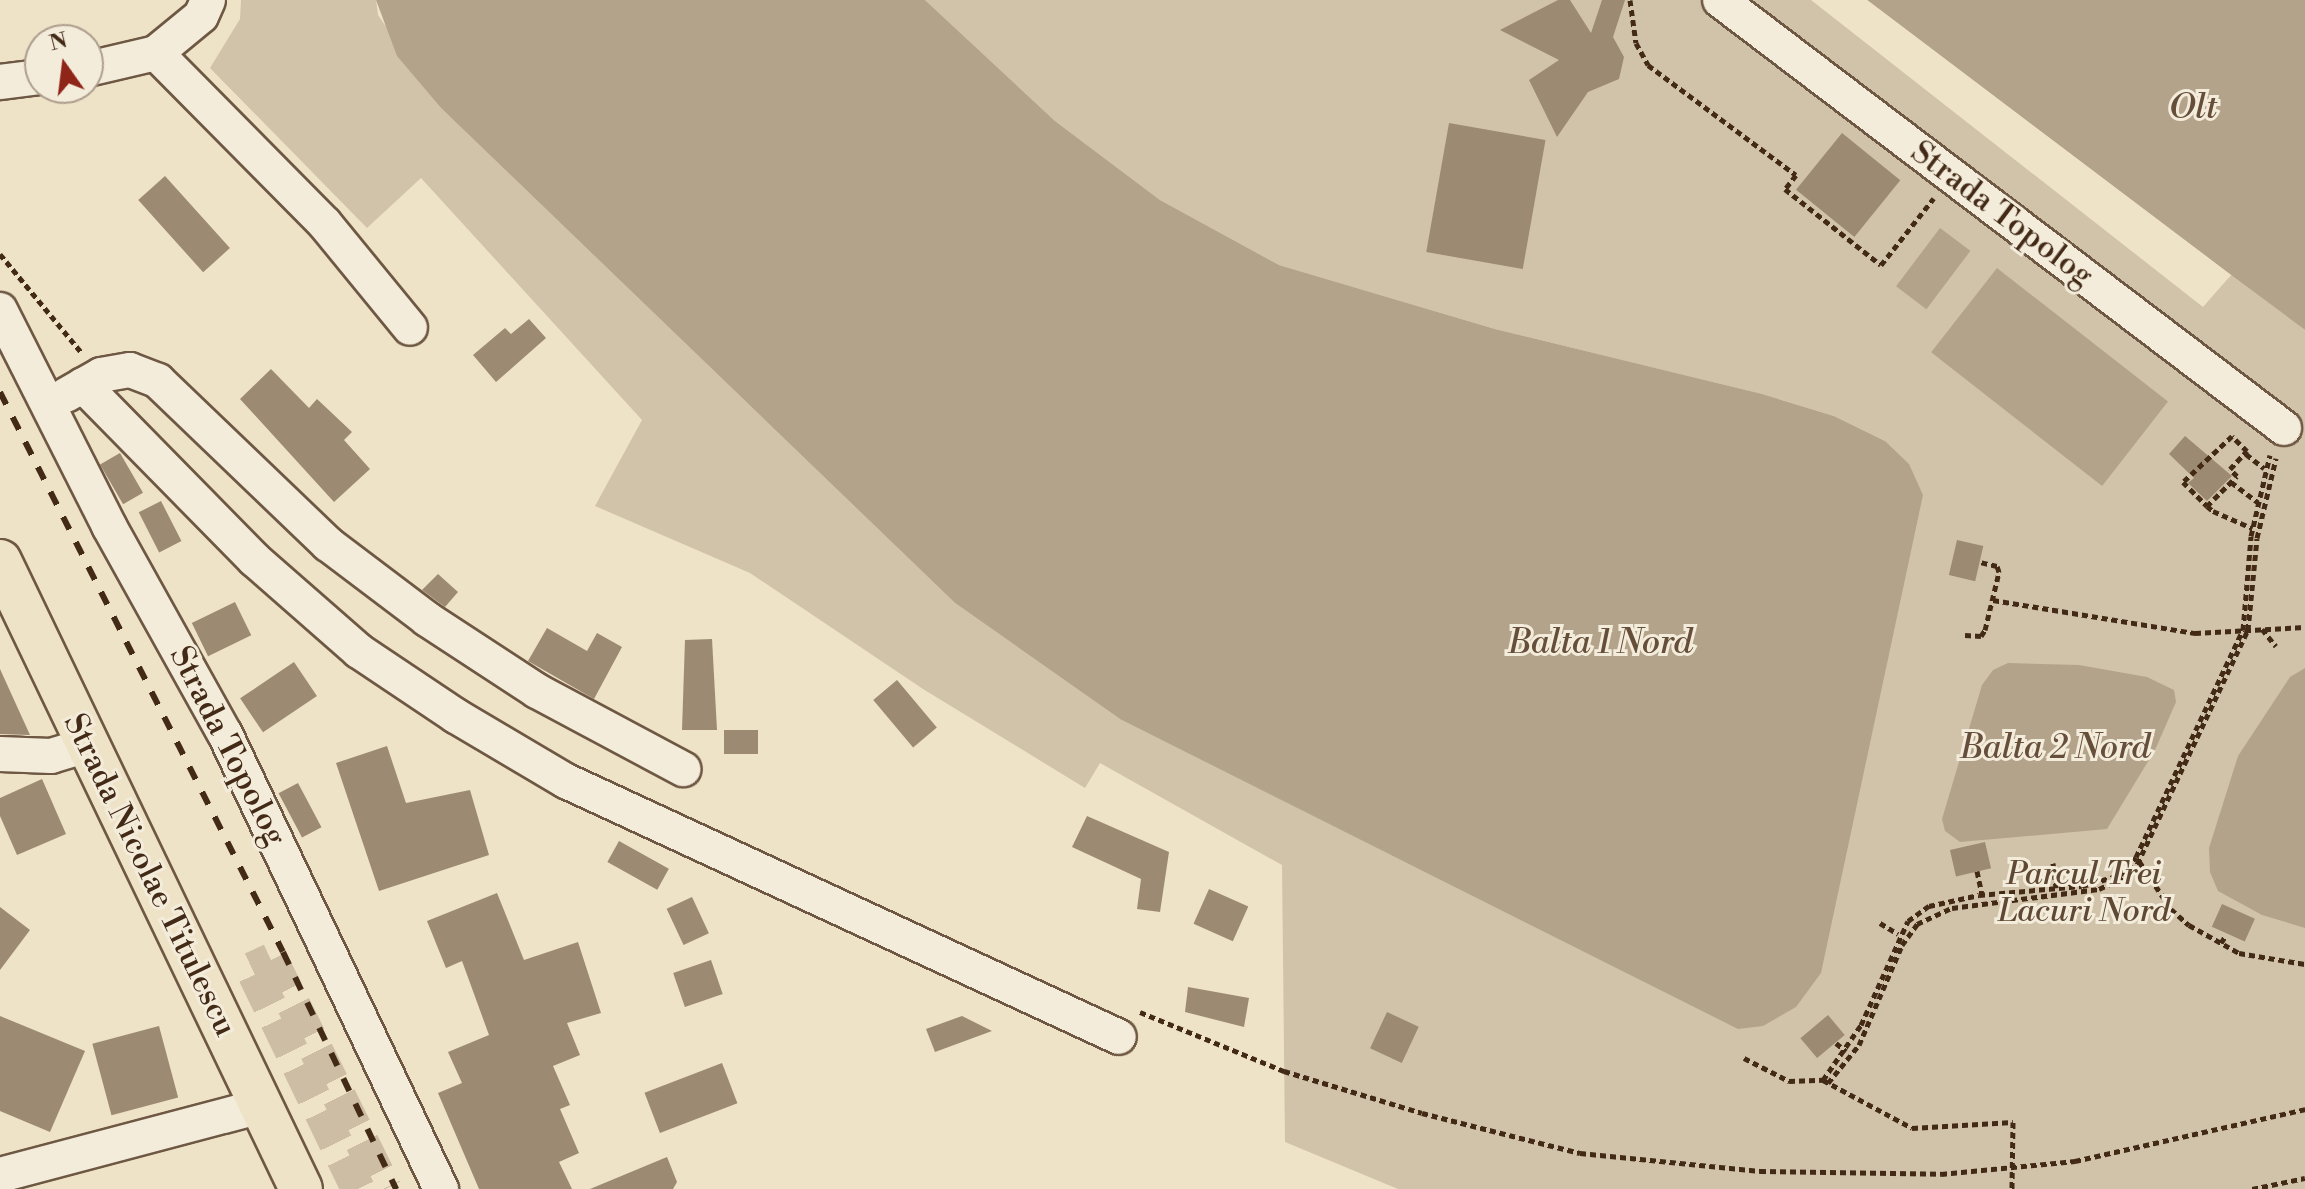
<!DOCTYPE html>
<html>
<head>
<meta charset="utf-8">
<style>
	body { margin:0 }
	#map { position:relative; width:2305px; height:1189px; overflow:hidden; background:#eee2c7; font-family:"Libre Bodoni",serif }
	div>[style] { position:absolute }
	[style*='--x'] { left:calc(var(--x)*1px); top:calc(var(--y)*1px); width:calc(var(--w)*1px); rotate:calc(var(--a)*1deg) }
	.green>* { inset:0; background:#d1c3a9 }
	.water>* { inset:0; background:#b4a38b; transform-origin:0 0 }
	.pier>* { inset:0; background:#eee2c7 }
	.building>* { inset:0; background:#9c8a73; transform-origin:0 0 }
	.minor-tunnel>* { height:34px; margin-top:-17px; transform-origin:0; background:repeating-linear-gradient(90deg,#ccbda4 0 34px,transparent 0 51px) }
	.path>* { height:5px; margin-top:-2.5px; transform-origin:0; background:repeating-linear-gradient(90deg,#432a17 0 6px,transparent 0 10px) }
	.roads { filter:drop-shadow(2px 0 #6e5843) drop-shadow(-2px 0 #6e5843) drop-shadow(0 2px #6e5843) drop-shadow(0 -2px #6e5843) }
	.minor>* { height:34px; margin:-17px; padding:0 17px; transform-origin:17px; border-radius:17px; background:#f4ecdb }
	.major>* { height:42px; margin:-21px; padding:0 21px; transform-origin:21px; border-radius:21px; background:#eee2c7 }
	.rail>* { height:6px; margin-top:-3px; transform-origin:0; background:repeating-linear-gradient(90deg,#432a17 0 14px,transparent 0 28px) }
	span { translate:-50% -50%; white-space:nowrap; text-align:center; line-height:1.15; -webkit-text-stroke:6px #f4ecdb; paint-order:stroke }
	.street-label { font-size:32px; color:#432a17 }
	.park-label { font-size:32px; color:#5f4934; font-style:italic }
	.water-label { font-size:34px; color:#654e3a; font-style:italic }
	.north { position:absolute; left:24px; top:24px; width:80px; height:80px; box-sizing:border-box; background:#f4ecdb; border:2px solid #ad9e8d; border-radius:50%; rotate:346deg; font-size:22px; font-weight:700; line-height:32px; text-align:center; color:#432a17 }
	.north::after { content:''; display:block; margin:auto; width:28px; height:36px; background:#8f2418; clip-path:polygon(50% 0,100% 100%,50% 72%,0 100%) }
</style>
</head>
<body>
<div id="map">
	<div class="green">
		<div style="clip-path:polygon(241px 0,376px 0,378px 15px,442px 109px,955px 603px,1120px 719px,1885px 441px,1834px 416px,1761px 394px,1495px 329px,1279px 265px,1160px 200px,1055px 121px,925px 0,1811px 0,2203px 307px,2231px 275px,2305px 330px,2305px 1189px,1398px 1189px,1285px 1142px,1282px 865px,1100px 763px,1085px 788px,923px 689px,750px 573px,595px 506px,642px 420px,421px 178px,367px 228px,210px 68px,240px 19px)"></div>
	</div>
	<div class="water">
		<div style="clip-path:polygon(376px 0,925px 0,1055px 121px,1160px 200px,1279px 265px,1495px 329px,1762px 394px,1834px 416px,1885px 441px,1909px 464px,1923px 495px,1821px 973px,1796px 1007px,1763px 1026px,1738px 1029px,1120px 719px,955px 603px,442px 109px,397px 56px)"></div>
		<div style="clip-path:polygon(1867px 0,2305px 0,2305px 330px,2231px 275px)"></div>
		<div style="left:1940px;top:228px;width:38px;height:73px;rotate:37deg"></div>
		<div style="left:1997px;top:268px;width:217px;height:107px;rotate:38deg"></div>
		<div style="clip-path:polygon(2008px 663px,2079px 665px,2147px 677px,2174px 690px,2176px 702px,2155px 750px,2107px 829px,1960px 842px,1945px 831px,1942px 819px,1982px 685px,1993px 670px)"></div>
		<div style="clip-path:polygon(2305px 668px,2305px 928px,2262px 915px,2218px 891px,2210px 872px,2209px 848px,2238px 756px,2290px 677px)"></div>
	</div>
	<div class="pier">
		<div style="clip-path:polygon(1863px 0,1867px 0,2231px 275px,2229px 278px)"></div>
	</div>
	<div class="building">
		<div style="clip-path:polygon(1558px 0,1570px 0,1591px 33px,1602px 0,1625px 0,1613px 37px,1624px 57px,1619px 79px,1588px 92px,1557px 137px,1529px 80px,1559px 60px,1500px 30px)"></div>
		<div style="left:1449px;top:123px;width:98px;height:131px;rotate:10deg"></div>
		<div style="left:1842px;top:133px;width:75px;height:73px;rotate:39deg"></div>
		<div style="left:165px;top:176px;width:97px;height:36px;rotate:48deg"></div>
		<div style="clip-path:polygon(529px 319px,546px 338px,496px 382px,473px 355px,505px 328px,511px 334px)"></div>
		<div style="clip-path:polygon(271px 369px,309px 408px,317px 399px,352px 432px,344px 440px,370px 469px,334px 502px,240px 399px)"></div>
		<div style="clip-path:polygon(2185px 436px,2232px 476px,2207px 501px,2188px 483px,2194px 478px,2169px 454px)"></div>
		<div style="left:120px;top:453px;width:46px;height:23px;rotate:60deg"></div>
		<div style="left:161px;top:501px;width:45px;height:25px;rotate:63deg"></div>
		<div style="left:1957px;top:540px;width:27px;height:36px;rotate:13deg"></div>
		<div style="clip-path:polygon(438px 574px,458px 592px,445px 607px,422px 590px)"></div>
		<div style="left:235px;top:602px;width:37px;height:48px;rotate:64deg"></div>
		<div style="clip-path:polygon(547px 628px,587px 651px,597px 633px,622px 647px,594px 699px,528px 661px)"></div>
		<div style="clip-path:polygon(712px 639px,717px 730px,682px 730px,685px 640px)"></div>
		<div style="left:294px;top:662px;width:41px;height:65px;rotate:56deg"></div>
		<div style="clip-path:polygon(0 669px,30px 735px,29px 735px,0 734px)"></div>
		<div style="left:897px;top:680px;width:62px;height:31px;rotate:50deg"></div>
		<div style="left:724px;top:730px;width:34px;height:24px"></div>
		<div style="clip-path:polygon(387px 746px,406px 803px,470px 790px,489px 855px,379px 891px,336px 763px)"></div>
		<div style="clip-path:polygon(42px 779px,66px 834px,17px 855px,0 816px,0 798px)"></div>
		<div style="left:298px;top:783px;width:50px;height:22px;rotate:62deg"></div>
		<div style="clip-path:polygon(1087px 816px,1169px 852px,1160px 912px,1137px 909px,1141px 879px,1072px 847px)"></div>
		<div style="left:619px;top:841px;width:57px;height:24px;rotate:29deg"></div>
		<div style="left:1985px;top:842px;width:27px;height:36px;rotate:77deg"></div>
		<div style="left:1209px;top:889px;width:43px;height:38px;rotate:24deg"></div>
		<div style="clip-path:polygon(497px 893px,524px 960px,578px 942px,601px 1013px,567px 1023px,580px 1055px,553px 1066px,570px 1105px,560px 1109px,579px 1153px,559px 1162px,572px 1189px,479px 1189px,438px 1093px,462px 1083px,448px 1052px,489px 1035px,462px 961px,446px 968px,427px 921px)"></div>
		<div style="left:692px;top:897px;width:40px;height:28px;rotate:65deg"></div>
		<div style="left:2222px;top:904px;width:36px;height:25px;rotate:24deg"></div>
		<div style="clip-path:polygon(0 907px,30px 930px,0 970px)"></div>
		<div style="left:711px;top:960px;width:36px;height:40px;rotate:71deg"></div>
		<div style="clip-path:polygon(1188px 987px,1249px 998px,1244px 1027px,1185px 1012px)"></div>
		<div style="left:1387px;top:1012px;width:35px;height:40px;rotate:25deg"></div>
		<div style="left:1828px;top:1015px;width:26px;height:36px;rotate:50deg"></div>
		<div style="clip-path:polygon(0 1016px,85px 1051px,50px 1132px,0 1111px)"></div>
		<div style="clip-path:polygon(962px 1016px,992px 1031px,935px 1052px,926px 1029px)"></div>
		<div style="left:159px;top:1026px;width:74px;height:69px;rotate:75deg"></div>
		<div style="left:722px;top:1063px;width:43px;height:83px;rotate:69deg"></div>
		<div style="clip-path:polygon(667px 1157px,677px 1182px,673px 1189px,590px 1189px)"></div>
	</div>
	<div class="minor-tunnel">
		<div style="--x:358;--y:1189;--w:244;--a:-115.7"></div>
		<div style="--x:252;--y:969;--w:21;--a:-25"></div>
		<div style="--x:271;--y:960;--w:256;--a:63.5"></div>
	</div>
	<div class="path">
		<div style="--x:1630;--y:0;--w:43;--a:82.1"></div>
		<div style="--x:1636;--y:43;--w:25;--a:61"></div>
		<div style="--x:1648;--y:65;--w:184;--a:36.6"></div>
		<div style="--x:1796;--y:175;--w:18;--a:128"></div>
		<div style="--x:1785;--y:189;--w:122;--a:38.4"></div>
		<div style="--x:1881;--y:265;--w:85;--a:-51.7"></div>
		<div style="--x:0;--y:254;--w:127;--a:50.4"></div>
		<div style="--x:2246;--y:454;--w:23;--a:38"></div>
		<div style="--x:2231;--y:482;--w:34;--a:37"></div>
		<div style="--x:2207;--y:506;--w:42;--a:-45"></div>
		<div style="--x:2237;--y:476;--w:10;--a:-135"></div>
		<div style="--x:2230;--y:469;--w:25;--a:-47"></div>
		<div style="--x:2247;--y:451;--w:21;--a:-135"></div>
		<div style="--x:2232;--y:436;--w:67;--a:136.8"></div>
		<div style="--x:2183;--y:482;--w:34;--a:45"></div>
		<div style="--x:2207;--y:506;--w:8;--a:40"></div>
		<div style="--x:2213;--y:511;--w:43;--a:23.6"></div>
		<div style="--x:1993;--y:600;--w:205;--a:9.3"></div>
		<div style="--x:2195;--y:633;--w:110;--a:-3.1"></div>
		<div style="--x:2262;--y:629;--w:22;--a:51"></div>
		<div style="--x:1965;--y:635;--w:16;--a:4"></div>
		<div style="--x:1981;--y:636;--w:7;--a:-56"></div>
		<div style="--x:1985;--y:630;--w:60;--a:-76.4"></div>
		<div style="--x:1999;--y:572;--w:6;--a:-108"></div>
		<div style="--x:1997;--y:566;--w:17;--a:-167"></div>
		<div style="--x:2139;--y:861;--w:58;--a:56.3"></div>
		<div style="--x:2171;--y:909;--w:24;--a:42"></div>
		<div style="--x:2189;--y:925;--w:57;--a:29.2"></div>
		<div style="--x:2239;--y:953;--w:67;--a:9.5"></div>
		<div style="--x:2053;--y:863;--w:25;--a:83"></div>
		<div style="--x:1977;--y:871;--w:24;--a:78"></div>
		<div style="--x:1880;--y:923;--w:21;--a:31"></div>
		<div style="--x:2221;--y:943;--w:9;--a:-58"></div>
		<div style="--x:1140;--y:1012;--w:156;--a:22.3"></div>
		<div style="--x:1284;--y:1071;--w:144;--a:16.9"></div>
		<div style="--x:1422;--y:1113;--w:163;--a:14.2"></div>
		<div style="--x:1580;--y:1153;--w:181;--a:5.7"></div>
		<div style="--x:1760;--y:1171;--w:181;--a:0.9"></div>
		<div style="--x:1941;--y:1174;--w:135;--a:-5.5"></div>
		<div style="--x:2075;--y:1161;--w:236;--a:-12.7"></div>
		<div style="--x:1836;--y:1043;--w:13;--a:39"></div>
		<div style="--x:1744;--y:1058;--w:51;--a:27.1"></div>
		<div style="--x:1789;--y:1081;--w:34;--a:-2"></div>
		<div style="--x:1823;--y:1080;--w:101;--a:28.3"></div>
		<div style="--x:1912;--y:1128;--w:101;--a:-3.4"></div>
		<div style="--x:2013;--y:1122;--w:67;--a:90.9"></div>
		<div style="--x:1823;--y:1080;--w:67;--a:-55.4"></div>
		<div style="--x:1861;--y:1025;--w:114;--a:-65.7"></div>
		<div style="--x:1908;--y:921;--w:26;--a:-36"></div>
		<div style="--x:1929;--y:906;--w:51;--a:-12.4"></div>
		<div style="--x:1979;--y:895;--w:103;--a:-5"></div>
		<div style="--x:2082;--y:886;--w:40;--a:-16"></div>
		<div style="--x:2120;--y:875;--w:24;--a:-48"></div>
		<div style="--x:2136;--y:857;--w:251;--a:-64.8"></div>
		<div style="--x:2243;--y:630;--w:94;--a:-85.1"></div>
		<div style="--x:2251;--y:536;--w:83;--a:-76.8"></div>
		<div style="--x:1828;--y:1083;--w:49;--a:-50.8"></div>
		<div style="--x:1859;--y:1045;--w:109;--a:-66.7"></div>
		<div style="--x:1902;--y:945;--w:26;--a:-54"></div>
		<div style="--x:1917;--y:924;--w:38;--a:-25"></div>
		<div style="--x:1952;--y:908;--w:148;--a:-7.4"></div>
		<div style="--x:2099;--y:889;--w:38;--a:-25"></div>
		<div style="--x:2133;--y:873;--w:269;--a:-64.7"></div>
		<div style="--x:2248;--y:630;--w:92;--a:-84.4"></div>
		<div style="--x:2257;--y:538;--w:82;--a:-76.6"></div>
		<div style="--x:2252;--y:1189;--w:54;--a:-11.7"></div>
	</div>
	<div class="roads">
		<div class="minor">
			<div style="--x:1720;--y:0;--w:708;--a:37.19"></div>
			<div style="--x:156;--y:53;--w:240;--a:45.3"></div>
			<div style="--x:325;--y:224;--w:134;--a:50.7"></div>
			<div style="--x:88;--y:69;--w:70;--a:-13.2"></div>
			<div style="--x:156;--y:53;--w:58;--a:-39.4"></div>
			<div style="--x:201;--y:16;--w:17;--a:-66"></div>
			<div style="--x:0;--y:82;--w:40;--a:-7.1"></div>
			<div style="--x:0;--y:310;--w:242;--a:63.2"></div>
			<div style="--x:109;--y:526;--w:238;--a:60.9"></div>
			<div style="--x:225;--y:734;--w:504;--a:64.61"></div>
			<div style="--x:83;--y:385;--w:245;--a:45.5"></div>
			<div style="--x:255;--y:560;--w:138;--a:41.2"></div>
			<div style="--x:359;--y:651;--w:117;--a:33.8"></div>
			<div style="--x:456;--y:716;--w:128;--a:30.6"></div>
			<div style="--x:566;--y:781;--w:609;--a:24.84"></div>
			<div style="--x:66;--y:395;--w:40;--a:-29.7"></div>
			<div style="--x:101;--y:375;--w:29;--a:-10"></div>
			<div style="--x:130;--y:370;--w:30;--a:21"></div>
			<div style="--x:158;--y:381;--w:236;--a:43.8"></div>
			<div style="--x:328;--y:544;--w:124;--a:37.1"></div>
			<div style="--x:427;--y:619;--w:131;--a:33.2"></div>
			<div style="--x:537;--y:691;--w:166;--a:28.1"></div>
			<div style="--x:0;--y:754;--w:51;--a:2.2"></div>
			<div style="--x:51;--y:756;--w:38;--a:-17"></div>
			<div style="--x:0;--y:1175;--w:270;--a:-14.8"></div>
		</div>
		<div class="major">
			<div style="--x:0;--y:561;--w:696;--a:64.39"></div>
		</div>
	</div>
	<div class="rail">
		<div style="--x:0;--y:392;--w:627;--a:63.19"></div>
		<div style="--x:283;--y:952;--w:263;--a:64.5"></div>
	</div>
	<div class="street-label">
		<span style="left:2002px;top:214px;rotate:37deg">Strada Topolog</span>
		<span style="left:228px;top:746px;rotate:63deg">Strada Topolog</span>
		<span style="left:150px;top:875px;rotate:64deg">Strada Nicolae Titulescu</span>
	</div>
	<div class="park-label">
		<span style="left:2084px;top:893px">Parcul Trei<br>Lacuri Nord</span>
	</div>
	<div class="water-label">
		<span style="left:2193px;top:109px">Olt</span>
		<span style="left:1600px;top:644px">Balta 1 Nord</span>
		<span style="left:2055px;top:749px">Balta 2 Nord</span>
	</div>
	<div class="north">N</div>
</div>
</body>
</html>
